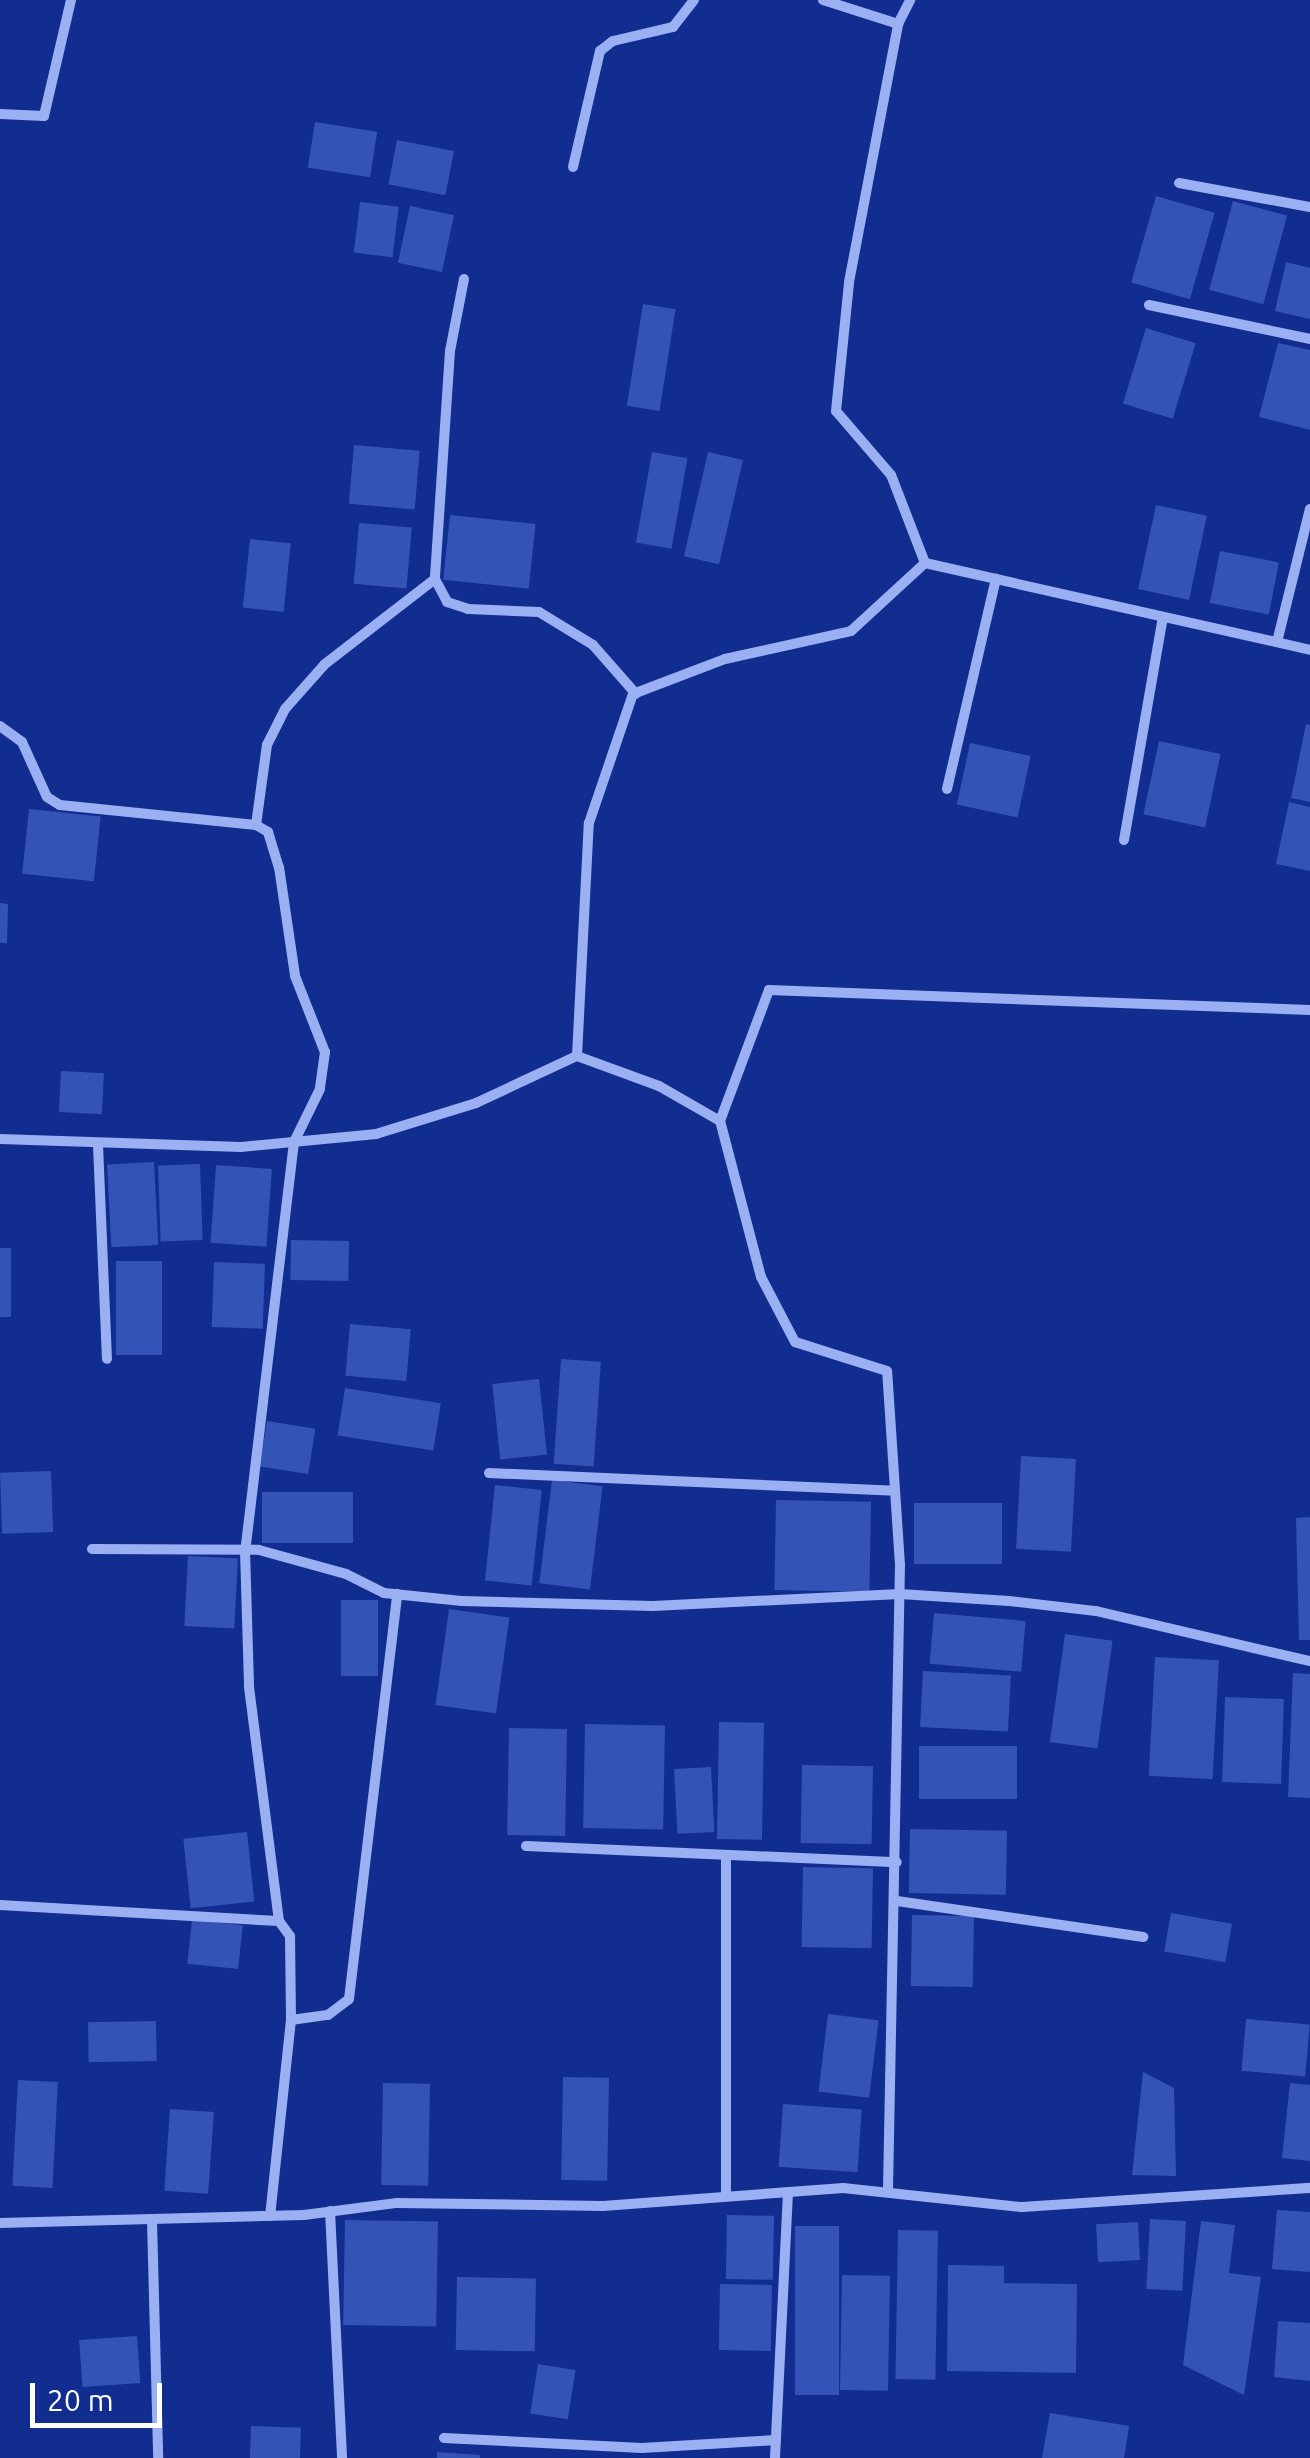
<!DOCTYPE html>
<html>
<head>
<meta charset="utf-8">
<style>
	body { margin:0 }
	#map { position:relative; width:1310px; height:2458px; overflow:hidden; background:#112d90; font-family:Ubuntu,sans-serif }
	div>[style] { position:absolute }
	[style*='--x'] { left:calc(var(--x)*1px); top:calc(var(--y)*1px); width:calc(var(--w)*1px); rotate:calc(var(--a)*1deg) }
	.building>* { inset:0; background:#3453b7; transform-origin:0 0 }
	.minor>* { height:10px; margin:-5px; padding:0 5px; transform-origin:5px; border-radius:5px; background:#9bb0f3 }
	span { translate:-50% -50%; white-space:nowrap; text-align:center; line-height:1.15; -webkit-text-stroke:9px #112d90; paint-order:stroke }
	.scale { position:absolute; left:30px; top:2383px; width:132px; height:45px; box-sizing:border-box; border:5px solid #fff; border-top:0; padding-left:12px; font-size:30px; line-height:35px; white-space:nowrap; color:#fff; -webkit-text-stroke:8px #112d90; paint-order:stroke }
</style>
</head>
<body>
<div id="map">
	<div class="building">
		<div style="left:315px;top:122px;width:63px;height:46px;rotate:9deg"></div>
		<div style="left:397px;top:140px;width:58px;height:45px;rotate:11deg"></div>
		<div style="left:1156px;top:196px;width:61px;height:90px;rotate:16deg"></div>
		<div style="left:1233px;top:201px;width:56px;height:92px;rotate:15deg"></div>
		<div style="left:360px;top:202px;width:39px;height:51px;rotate:7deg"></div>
		<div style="left:410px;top:206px;width:45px;height:58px;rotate:12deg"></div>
		<div style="clip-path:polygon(1286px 262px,1310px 268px,1310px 319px,1275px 311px)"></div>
		<div style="left:643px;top:304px;width:33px;height:103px;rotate:9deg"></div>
		<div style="left:1146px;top:328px;width:52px;height:79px;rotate:17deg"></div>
		<div style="clip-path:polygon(1278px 343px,1310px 350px,1310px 430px,1259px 417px)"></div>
		<div style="left:354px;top:445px;width:66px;height:59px;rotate:5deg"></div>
		<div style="left:652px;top:452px;width:36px;height:92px;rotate:10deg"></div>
		<div style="left:708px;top:452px;width:36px;height:107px;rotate:13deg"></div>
		<div style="left:1156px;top:505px;width:52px;height:86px;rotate:12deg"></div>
		<div style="left:450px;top:515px;width:86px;height:65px;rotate:6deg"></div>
		<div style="left:359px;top:523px;width:53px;height:61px;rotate:5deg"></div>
		<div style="left:250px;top:539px;width:41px;height:69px;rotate:6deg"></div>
		<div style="left:1220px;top:551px;width:60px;height:53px;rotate:11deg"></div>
		<div style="clip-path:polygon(1306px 724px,1310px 725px,1310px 802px,1291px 798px)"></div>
		<div style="left:1159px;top:741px;width:63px;height:75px;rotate:12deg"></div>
		<div style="left:970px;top:743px;width:62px;height:63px;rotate:12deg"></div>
		<div style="clip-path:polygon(1289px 802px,1310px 807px,1310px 871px,1276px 864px)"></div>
		<div style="left:29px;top:809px;width:72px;height:65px;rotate:6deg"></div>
		<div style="clip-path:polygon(0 903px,8px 904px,7px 943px,0 943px)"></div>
		<div style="left:61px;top:1071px;width:43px;height:41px;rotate:3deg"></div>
		<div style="left:154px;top:1162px;width:83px;height:47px;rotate:87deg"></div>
		<div style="left:200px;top:1164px;width:76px;height:42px;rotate:88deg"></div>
		<div style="left:216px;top:1165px;width:56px;height:78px;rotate:4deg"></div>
		<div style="left:291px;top:1240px;width:58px;height:40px;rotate:1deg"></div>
		<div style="left:0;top:1248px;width:11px;height:69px"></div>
		<div style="left:116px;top:1261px;width:46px;height:94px"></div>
		<div style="left:214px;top:1262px;width:51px;height:65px;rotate:2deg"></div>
		<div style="left:350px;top:1324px;width:61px;height:52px;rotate:5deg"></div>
		<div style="left:561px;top:1359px;width:40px;height:105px;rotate:4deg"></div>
		<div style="left:539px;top:1379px;width:76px;height:47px;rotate:84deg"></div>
		<div style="left:345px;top:1388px;width:97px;height:48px;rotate:9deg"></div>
		<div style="left:267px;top:1421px;width:49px;height:46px;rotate:9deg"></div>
		<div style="left:1021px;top:1456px;width:55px;height:93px;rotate:3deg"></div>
		<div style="left:51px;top:1471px;width:61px;height:51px;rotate:88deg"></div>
		<div style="left:552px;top:1480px;width:51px;height:104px;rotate:7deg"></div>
		<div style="left:495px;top:1485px;width:47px;height:96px;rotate:6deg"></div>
		<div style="left:353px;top:1492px;width:51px;height:91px;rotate:90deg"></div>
		<div style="left:776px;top:1500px;width:95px;height:90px;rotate:1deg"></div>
		<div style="left:914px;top:1503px;width:88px;height:61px"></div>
		<div style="clip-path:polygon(1310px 1517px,1310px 1640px,1299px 1640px,1296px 1518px)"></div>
		<div style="left:188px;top:1556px;width:50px;height:70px;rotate:3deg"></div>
		<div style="left:341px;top:1600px;width:37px;height:76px"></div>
		<div style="left:449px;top:1609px;width:61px;height:97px;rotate:8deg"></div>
		<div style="left:934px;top:1613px;width:92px;height:51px;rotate:5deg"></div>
		<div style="left:1065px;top:1634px;width:48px;height:109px;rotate:8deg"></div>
		<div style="left:1155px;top:1657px;width:64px;height:119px;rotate:3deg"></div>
		<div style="left:923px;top:1671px;width:88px;height:56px;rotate:3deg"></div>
		<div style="clip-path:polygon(1293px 1673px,1310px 1674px,1310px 1798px,1288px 1797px)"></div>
		<div style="left:1225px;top:1697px;width:59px;height:85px;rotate:2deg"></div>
		<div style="left:719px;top:1722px;width:45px;height:117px;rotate:1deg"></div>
		<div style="left:585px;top:1724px;width:80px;height:104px;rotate:1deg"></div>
		<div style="left:509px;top:1728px;width:58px;height:107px;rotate:1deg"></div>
		<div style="left:919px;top:1746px;width:98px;height:53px"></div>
		<div style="left:802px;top:1765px;width:71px;height:78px;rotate:1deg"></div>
		<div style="left:711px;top:1767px;width:65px;height:37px;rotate:87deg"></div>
		<div style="left:910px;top:1829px;width:97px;height:64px;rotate:1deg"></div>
		<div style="left:247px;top:1832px;width:70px;height:64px;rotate:84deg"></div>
		<div style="left:803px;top:1867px;width:70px;height:80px;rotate:1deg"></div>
		<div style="left:1171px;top:1913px;width:62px;height:39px;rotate:10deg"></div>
		<div style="left:912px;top:1915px;width:62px;height:71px;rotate:1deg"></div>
		<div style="left:192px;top:1920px;width:51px;height:44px;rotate:6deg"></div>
		<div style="left:828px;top:2014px;width:51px;height:78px;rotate:7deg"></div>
		<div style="left:1246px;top:2019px;width:64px;height:52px;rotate:5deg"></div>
		<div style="left:156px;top:2021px;width:40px;height:68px;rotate:89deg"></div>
		<div style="clip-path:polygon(1143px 2072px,1174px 2088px,1176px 2176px,1132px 2175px)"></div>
		<div style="left:563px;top:2077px;width:46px;height:103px;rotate:1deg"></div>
		<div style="left:18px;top:2080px;width:40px;height:106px;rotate:3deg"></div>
		<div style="left:383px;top:2083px;width:47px;height:102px;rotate:1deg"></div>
		<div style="clip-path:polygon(1290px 2083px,1310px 2085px,1310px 2161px,1282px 2158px)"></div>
		<div style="left:783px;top:2104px;width:79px;height:63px;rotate:4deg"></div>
		<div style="left:170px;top:2109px;width:44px;height:82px;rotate:4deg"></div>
		<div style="clip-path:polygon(1277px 2210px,1310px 2212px,1310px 2272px,1272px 2269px)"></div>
		<div style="left:727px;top:2215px;width:47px;height:64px;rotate:1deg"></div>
		<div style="left:1150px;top:2219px;width:36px;height:70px;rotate:3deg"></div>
		<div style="left:345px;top:2220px;width:93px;height:105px;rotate:1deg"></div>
		<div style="clip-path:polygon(1201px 2221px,1235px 2225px,1229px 2273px,1261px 2277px,1244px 2395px,1183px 2365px)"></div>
		<div style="left:1138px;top:2222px;width:38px;height:42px;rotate:87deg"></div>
		<div style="left:795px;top:2226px;width:44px;height:169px"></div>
		<div style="left:898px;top:2230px;width:40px;height:149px;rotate:1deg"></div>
		<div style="clip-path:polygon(948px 2265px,1004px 2266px,1004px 2283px,1077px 2284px,1076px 2373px,947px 2371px)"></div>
		<div style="left:842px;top:2275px;width:48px;height:115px;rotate:1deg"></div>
		<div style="left:457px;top:2277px;width:79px;height:73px;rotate:1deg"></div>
		<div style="left:720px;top:2284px;width:52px;height:66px;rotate:1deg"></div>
		<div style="clip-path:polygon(1278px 2321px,1310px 2323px,1310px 2381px,1274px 2377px)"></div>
		<div style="left:137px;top:2336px;width:47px;height:58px;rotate:86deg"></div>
		<div style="left:538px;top:2364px;width:38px;height:50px;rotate:9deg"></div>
		<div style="clip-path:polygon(1050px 2413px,1129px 2426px,1124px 2458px,1042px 2458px)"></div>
		<div style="left:251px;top:2426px;width:50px;height:32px;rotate:2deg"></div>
		<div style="clip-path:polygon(437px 2452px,480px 2455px,480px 2458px,437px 2458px)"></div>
	</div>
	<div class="minor">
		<div style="--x:823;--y:0;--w:79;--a:17.7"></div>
		<div style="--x:0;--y:114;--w:44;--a:2.6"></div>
		<div style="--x:44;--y:116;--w:119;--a:-76.9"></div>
		<div style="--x:573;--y:167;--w:119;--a:-76.9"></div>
		<div style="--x:600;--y:51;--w:16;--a:-38"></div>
		<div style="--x:613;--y:41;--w:62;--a:-13.1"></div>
		<div style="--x:673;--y:27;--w:34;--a:-52"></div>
		<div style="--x:1179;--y:183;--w:133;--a:10.4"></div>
		<div style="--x:464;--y:279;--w:73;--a:101"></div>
		<div style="--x:450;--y:351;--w:228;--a:93.8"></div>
		<div style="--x:435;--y:579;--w:26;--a:62"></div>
		<div style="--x:447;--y:602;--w:22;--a:18"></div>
		<div style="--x:468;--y:609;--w:71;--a:2.4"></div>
		<div style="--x:539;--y:612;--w:63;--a:31.4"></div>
		<div style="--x:593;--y:645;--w:65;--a:48.7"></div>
		<div style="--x:1149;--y:305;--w:165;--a:11.9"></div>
		<div style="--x:925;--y:563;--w:395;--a:12.7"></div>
		<div style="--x:1277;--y:642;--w:137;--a:-76.1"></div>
		<div style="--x:0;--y:726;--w:27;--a:36"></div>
		<div style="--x:22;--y:742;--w:60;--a:65.6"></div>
		<div style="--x:47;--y:797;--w:15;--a:32"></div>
		<div style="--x:60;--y:805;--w:197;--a:5.8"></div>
		<div style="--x:256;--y:825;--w:14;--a:30"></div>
		<div style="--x:268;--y:832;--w:37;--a:73"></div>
		<div style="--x:279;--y:867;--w:110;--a:81.6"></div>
		<div style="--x:295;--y:976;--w:82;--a:68.5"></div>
		<div style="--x:325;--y:1052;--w:37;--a:98"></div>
		<div style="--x:320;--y:1089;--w:59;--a:116.1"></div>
		<div style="--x:294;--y:1142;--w:411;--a:96.8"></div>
		<div style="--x:245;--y:1550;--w:137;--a:88.3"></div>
		<div style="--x:249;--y:1687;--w:236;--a:82.7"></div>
		<div style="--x:947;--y:789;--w:216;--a:-76.9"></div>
		<div style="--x:256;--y:825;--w:81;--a:-82.2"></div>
		<div style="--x:267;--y:745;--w:40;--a:-63.4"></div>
		<div style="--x:285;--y:709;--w:60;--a:-48.4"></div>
		<div style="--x:325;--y:664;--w:139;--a:-37.7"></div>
		<div style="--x:1124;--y:840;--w:226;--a:-80.1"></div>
		<div style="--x:720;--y:1121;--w:140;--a:-69.5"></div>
		<div style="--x:769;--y:990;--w:541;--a:2.12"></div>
		<div style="--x:0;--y:1139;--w:241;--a:1.9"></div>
		<div style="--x:241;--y:1147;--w:136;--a:-5.5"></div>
		<div style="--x:376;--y:1134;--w:105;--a:-17.2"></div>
		<div style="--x:476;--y:1103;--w:111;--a:-25"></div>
		<div style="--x:98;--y:1145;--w:214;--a:87.6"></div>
		<div style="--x:489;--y:1473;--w:406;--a:2.5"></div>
		<div style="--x:92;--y:1549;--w:167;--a:0.3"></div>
		<div style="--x:259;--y:1550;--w:90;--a:15.4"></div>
		<div style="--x:346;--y:1574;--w:42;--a:26.6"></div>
		<div style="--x:384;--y:1593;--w:78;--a:5.9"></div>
		<div style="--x:462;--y:1601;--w:191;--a:1.5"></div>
		<div style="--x:653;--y:1606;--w:247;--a:-2.8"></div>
		<div style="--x:900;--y:1594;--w:109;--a:3.7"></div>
		<div style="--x:1009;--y:1601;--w:88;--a:6.6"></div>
		<div style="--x:1096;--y:1611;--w:220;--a:13.2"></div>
		<div style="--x:526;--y:1846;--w:371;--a:2.5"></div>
		<div style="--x:726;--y:1855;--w:341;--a:90"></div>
		<div style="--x:897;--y:1901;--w:249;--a:8.3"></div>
		<div style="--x:0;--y:1905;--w:279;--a:3.3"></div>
		<div style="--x:279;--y:1921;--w:19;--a:54"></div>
		<div style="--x:290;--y:1936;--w:84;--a:89.3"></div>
		<div style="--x:291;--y:2020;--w:197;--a:96.1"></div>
		<div style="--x:291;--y:2020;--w:37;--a:-8"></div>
		<div style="--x:328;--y:2015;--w:26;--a:-37"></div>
		<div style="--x:349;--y:1999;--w:408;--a:-83.2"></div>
		<div style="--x:888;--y:2189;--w:624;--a:-88.9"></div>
		<div style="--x:900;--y:1565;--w:194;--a:-93.8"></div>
		<div style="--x:887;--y:1371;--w:96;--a:-162.5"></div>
		<div style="--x:795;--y:1342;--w:73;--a:-117.6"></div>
		<div style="--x:761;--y:1277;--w:161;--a:-104.7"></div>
		<div style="--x:720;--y:1121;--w:70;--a:-150.2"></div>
		<div style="--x:659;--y:1086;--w:87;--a:-159.9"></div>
		<div style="--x:577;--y:1056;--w:233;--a:-87.1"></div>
		<div style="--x:589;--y:823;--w:136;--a:-71.2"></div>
		<div style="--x:633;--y:694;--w:98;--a:-20.8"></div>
		<div style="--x:725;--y:659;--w:129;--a:-12.5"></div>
		<div style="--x:851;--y:631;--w:100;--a:-42.6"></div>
		<div style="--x:925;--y:563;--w:94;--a:-111.1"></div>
		<div style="--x:891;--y:475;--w:84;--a:-130.7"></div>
		<div style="--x:836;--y:411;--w:130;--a:-84.2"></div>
		<div style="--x:849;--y:282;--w:263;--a:-79.2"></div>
		<div style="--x:898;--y:24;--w:27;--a:-63"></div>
		<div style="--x:330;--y:2211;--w:247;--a:87.2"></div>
		<div style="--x:152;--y:2221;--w:237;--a:88.5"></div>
		<div style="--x:0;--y:2223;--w:304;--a:-1.5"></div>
		<div style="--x:304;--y:2215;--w:94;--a:-7.4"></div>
		<div style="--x:397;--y:2203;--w:206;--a:0.8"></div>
		<div style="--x:603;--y:2206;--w:241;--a:-4.3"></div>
		<div style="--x:843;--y:2188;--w:180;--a:6.1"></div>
		<div style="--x:1022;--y:2207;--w:289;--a:-3.8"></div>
		<div style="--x:444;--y:2438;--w:198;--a:2.9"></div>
		<div style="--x:642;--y:2448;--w:134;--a:-3.4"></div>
		<div style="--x:775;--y:2458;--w:266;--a:-87.2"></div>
	</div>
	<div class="scale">20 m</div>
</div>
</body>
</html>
